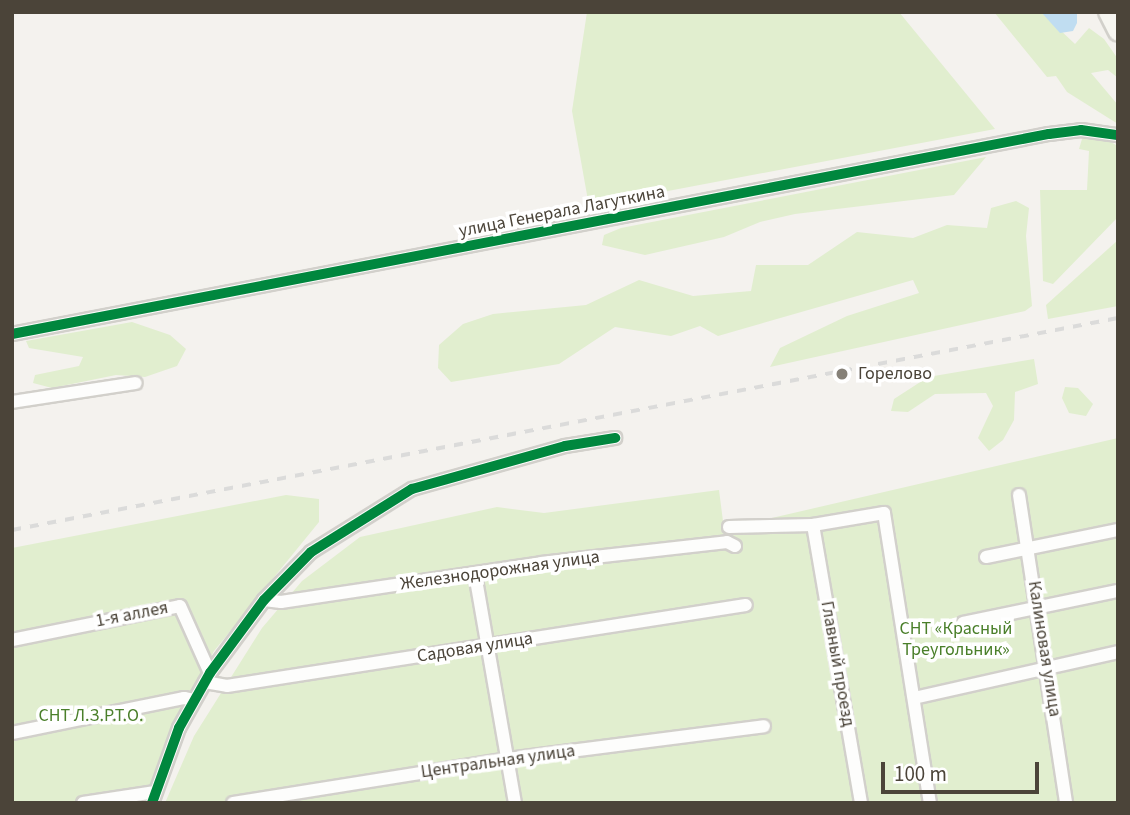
<!DOCTYPE html>
<html>
<head>
<meta charset="utf-8">
<style>
	body { margin:0 }
	#map { position:relative; width:1130px; height:815px; overflow:hidden; background:#f4f2ee; font-family:"Source Sans 3",sans-serif }
	div>[style] { position:absolute }
	[style*='--x'] { left:calc(var(--x)*1px); top:calc(var(--y)*1px); width:calc(var(--w)*1px); rotate:calc(var(--a)*1deg) }
	.green>* { inset:0; background:#e1eecf }
	.water>* { inset:0; background:#c0ddf1 }
	.roads { filter:drop-shadow(2px 0 #d2d0cb) drop-shadow(-2px 0 #d2d0cb) drop-shadow(0 2px #d2d0cb) drop-shadow(0 -2px #d2d0cb) }
	.street>* { height:12px; margin:-6px; padding:0 6px; transform-origin:6px; border-radius:6px; background:#fdfdfc }
	.secondary>* { height:18px; margin:-9px; padding:0 9px; transform-origin:9px; border-radius:9px; background:#f7f6f1 }
	.rail>* { height:3.5px; margin-top:-1.75px; transform-origin:0; background:repeating-linear-gradient(90deg,#dbdbda 0 9px,transparent 0 18px) }
	.cycleway>* { height:10px; margin:-5px; padding:0 5px; transform-origin:5px; border-radius:5px; background:#00873e }
	.dots>* { width:19px; height:19px; translate:-50% -50%; box-sizing:border-box; border:4px solid #fff; border-radius:50% }
	span { translate:-50% -50%; white-space:nowrap; text-align:center; line-height:1.15; -webkit-text-stroke:7px #fff; paint-order:stroke }
	.street-label { font-size:18px; color:#4b4439 }
	.poi-label { font-size:18px; color:#4b4439 }
	.left { translate:0 -50%; text-align:left }
	.park-label { font-size:18px; color:#4a7f2a }
	.frame { position:absolute; inset:0; border:14px solid #4b4439; pointer-events:none }
	.scale { position:absolute; left:881px; top:762px; width:158px; height:32px; box-sizing:border-box; border:4px solid #4b4439; border-top:0; padding-left:9px; font-size:21px; line-height:24px; white-space:nowrap; color:#4b4439; -webkit-text-stroke:5px #fff; paint-order:stroke }
</style>
</head>
<body>
<div id="map">
	<div class="green">
		<div style="clip-path:polygon(587px 12px,899px 12px,995px 129px,589px 206px,572px 111px)"></div>
		<div style="clip-path:polygon(994px 12px,1041px 12px,1075px 44px,1089px 28px,1104px 39px,1118px 59px,1118px 78px,1108px 70px,1091px 73px,1118px 105px,1118px 124px,1067px 92px,1056px 76px,1047px 77px)"></div>
		<div style="clip-path:polygon(1082px 139px,1107px 140px,1118px 146px,1118px 217px,1053px 284px,1043px 281px,1040px 190px,1087px 190px,1089px 151px,1079px 149px)"></div>
		<div style="clip-path:polygon(986px 157px,954px 195px,795px 214px,760px 222px,724px 237px,645px 255px,602px 245px,604px 235px,621px 228px)"></div>
		<div style="clip-path:polygon(1016px 201px,1029px 208px,1026px 236px,1032px 306px,1025px 311px,770px 367px,780px 348px,847px 316px,919px 293px,913px 280px,718px 336px,700px 326px,671px 336px,615px 327px,559px 364px,451px 382px,438px 368px,439px 345px,463px 324px,493px 314px,586px 305px,639px 280px,693px 296px,751px 291px,756px 265px,808px 265px,857px 232px,913px 238px,947px 225px,987px 228px,991px 208px)"></div>
		<div style="clip-path:polygon(1118px 240px,1118px 306px,1048px 319px,1046px 305px)"></div>
		<div style="clip-path:polygon(132px 322px,170px 335px,186px 349px,177px 366px,145px 377px,116px 375px,52px 388px,33px 383px,35px 375px,79px 366px,83px 357px,29px 348px,26px 341px)"></div>
		<div style="clip-path:polygon(1034px 359px,1038px 384px,1015px 392px,1014px 420px,1003px 440px,989px 451px,978px 438px,993px 406px,986px 393px,935px 394px,908px 412px,891px 411px,894px 399px,928px 377px)"></div>
		<div style="clip-path:polygon(1065px 387px,1078px 388px,1093px 404px,1086px 416px,1069px 413px,1062px 398px)"></div>
		<div style="clip-path:polygon(1118px 438px,1118px 803px,165px 803px,194px 736px,262px 628px,302px 581px,360px 537px,497px 507px,544px 513px,719px 490px,724px 529px)"></div>
		<div style="clip-path:polygon(286px 495px,319px 499px,319px 522px,214px 651px,165px 743px,145px 803px,12px 803px,12px 548px)"></div>
	</div>
	<div class="water">
		<div style="clip-path:polygon(1041px 12px,1077px 12px,1077px 23px,1073px 31px,1060px 33px)"></div>
	</div>
	<div class="roads">
		<div class="street">
			<div style="--x:12;--y:334;--w:1056;--a:-10.92"></div>
			<div style="--x:1049;--y:134;--w:32;--a:-7"></div>
			<div style="--x:1081;--y:130;--w:37;--a:8"></div>
			<div style="--x:12;--y:402;--w:125;--a:-8.7"></div>
			<div style="--x:1019;--y:495;--w:312;--a:81.3"></div>
			<div style="--x:813;--y:525;--w:282;--a:80.2"></div>
			<div style="--x:729;--y:527;--w:84;--a:-1.4"></div>
			<div style="--x:813;--y:525;--w:72;--a:-9.6"></div>
			<div style="--x:884;--y:513;--w:294;--a:81"></div>
			<div style="--x:986;--y:557;--w:135;--a:-11.6"></div>
			<div style="--x:475;--y:574;--w:232;--a:80.1"></div>
			<div style="--x:264;--y:600;--w:17;--a:7"></div>
			<div style="--x:281;--y:602;--w:263;--a:-8.5"></div>
			<div style="--x:541;--y:563;--w:187;--a:-6.4"></div>
			<div style="--x:727;--y:542;--w:9;--a:27"></div>
			<div style="--x:963;--y:623;--w:158;--a:-11.7"></div>
			<div style="--x:12;--y:640;--w:171;--a:-11.4"></div>
			<div style="--x:180;--y:606;--w:73;--a:65.9"></div>
			<div style="--x:205;--y:682;--w:22;--a:10"></div>
			<div style="--x:227;--y:686;--w:525;--a:-8.87"></div>
			<div style="--x:914;--y:698;--w:209;--a:-12.7"></div>
			<div style="--x:12;--y:733;--w:176;--a:-11.5"></div>
			<div style="--x:184;--y:698;--w:10;--a:11"></div>
			<div style="--x:83;--y:803;--w:73;--a:-8.7"></div>
			<div style="--x:152;--y:803;--w:80;--a:-70.2"></div>
			<div style="--x:179;--y:728;--w:63;--a:-60.6"></div>
			<div style="--x:210;--y:673;--w:91;--a:-53.5"></div>
			<div style="--x:264;--y:600;--w:67;--a:-45.6"></div>
			<div style="--x:311;--y:552;--w:119;--a:-32"></div>
			<div style="--x:412;--y:489;--w:159;--a:-15.7"></div>
			<div style="--x:565;--y:446;--w:51;--a:-9.1"></div>
			<div style="--x:233;--y:803;--w:278;--a:-9.1"></div>
			<div style="--x:508;--y:759;--w:258;--a:-7.3"></div>
		</div>
		<div class="secondary">
			<div style="--x:1108;--y:12;--w:22;--a:63"></div>
		</div>
	</div>
	<div class="rail">
		<div style="--x:12;--y:530;--w:1126;--a:-10.85"></div>
	</div>
	<div class="cycleway">
		<div style="--x:12;--y:334;--w:1056;--a:-10.92"></div>
		<div style="--x:1049;--y:134;--w:32;--a:-7"></div>
		<div style="--x:1081;--y:130;--w:37;--a:8"></div>
		<div style="--x:152;--y:803;--w:80;--a:-70.2"></div>
		<div style="--x:179;--y:728;--w:63;--a:-60.6"></div>
		<div style="--x:210;--y:673;--w:91;--a:-53.5"></div>
		<div style="--x:264;--y:600;--w:67;--a:-45.6"></div>
		<div style="--x:311;--y:552;--w:119;--a:-32"></div>
		<div style="--x:412;--y:489;--w:159;--a:-15.7"></div>
		<div style="--x:565;--y:446;--w:51;--a:-9.1"></div>
	</div>
	<div class="dots">
		<div style="left:842px;top:374px;background:#868178"></div>
	</div>
	<div class="street-label">
		<span style="left:562px;top:212px;rotate:-11deg">улица Генерала Лагуткина</span>
		<span style="left:500px;top:571px;rotate:-8deg">Железнодорожная улица</span>
		<span style="left:132px;top:615px;rotate:-11deg">1-я аллея</span>
		<span style="left:475px;top:648px;rotate:-9deg">Садовая улица</span>
		<span style="left:1044px;top:649px;rotate:81deg">Калиновая улица</span>
		<span style="left:837px;top:664px;rotate:80deg">Главный проезд</span>
		<span style="left:498px;top:762px;rotate:-8deg">Центральная улица</span>
	</div>
	<div class="poi-label">
		<span class="left" style="left:858px;top:374px">Горелово</span>
	</div>
	<div class="park-label">
		<span style="left:956px;top:640px">СНТ «Красный<br>Треугольник»</span>
		<span style="left:91px;top:716px">СНТ Л.З.Р.Т.О.</span>
	</div>
	<div class="frame"></div>
	<div class="scale">100 m</div>
</div>
</body>
</html>
